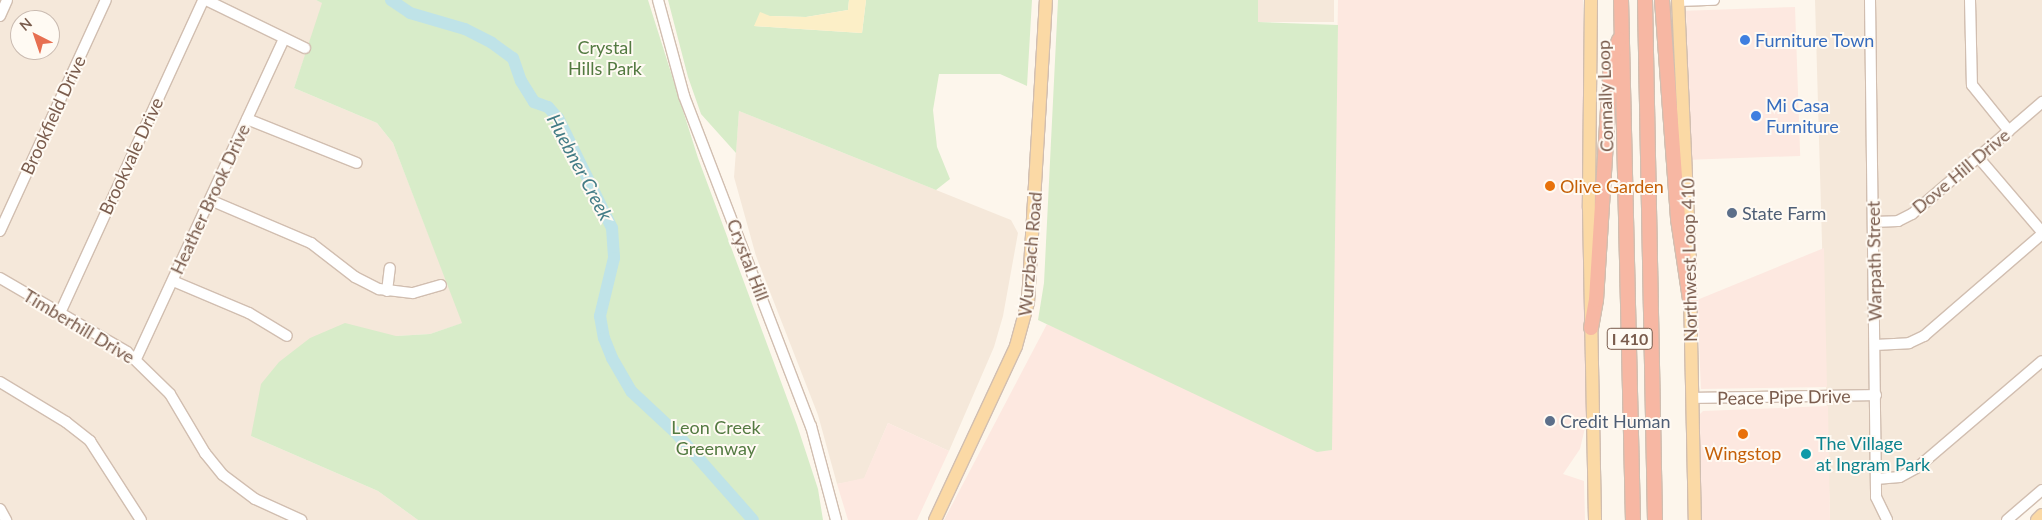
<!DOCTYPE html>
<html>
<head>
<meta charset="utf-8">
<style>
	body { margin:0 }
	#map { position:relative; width:2042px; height:520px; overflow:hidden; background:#fdf6ec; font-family:Lato,sans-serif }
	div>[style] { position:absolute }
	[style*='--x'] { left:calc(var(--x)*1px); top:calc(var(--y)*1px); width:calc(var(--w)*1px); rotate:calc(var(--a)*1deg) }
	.residential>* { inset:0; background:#f5e8da; transform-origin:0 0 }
	.commercial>* { inset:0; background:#fde8e0; transform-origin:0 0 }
	.green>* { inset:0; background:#d8ecc9 }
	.sand>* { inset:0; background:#fcefc7 }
	.river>* { height:12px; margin:-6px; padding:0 6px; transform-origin:6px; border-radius:6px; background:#bfe3e8 }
	.roads { filter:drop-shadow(1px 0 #d1beb0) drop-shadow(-1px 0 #d1beb0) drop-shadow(0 1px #d1beb0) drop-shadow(0 -1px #d1beb0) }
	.minor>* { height:10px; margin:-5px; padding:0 5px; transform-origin:5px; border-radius:5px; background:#fff }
	.major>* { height:12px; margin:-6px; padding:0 6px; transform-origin:6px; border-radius:6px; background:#fbd9a5 }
	.highway>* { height:14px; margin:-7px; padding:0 7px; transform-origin:7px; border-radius:7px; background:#f7b7a3 }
	.dots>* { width:14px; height:14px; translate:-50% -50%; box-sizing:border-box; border:2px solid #fffaf3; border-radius:50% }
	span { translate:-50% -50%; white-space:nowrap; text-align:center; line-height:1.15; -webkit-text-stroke:4px #fffaf3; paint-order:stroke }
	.shield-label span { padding:1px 4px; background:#fffaf3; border:1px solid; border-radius:4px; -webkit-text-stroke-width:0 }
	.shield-label { font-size:16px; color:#7a5c4d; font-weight:700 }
	.shop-label { font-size:18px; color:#366cbe }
	.left { translate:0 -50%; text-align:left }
	.park-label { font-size:18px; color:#537a41 }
	.street-label { font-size:18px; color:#7a5c4d }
	.food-label { font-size:18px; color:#c56008 }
	.service-label { font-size:18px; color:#4e5e75 }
	.culture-label { font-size:18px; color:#0d838f }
	.water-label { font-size:19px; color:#437c86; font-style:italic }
	.north { position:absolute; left:10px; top:10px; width:50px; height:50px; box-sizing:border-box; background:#fffaf3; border:1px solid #cabbb1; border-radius:50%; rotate:319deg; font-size:14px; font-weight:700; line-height:20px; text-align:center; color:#7a5c4d }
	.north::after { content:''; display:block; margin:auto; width:18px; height:22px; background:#e76f51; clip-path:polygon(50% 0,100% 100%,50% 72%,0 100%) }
</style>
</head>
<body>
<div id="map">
	<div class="residential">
		<div style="clip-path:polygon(evenodd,0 0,316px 0,323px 3px,294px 88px,377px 123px,393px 143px,463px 323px,430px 334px,396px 336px,251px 436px,378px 491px,418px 520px,0 520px,0 0,20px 20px,50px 20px,50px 50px,20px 50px,20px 20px)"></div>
		<div style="left:1258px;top:0;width:76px;height:22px"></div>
		<div style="clip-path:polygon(1815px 0,2042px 0,2042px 496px,2014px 520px,1830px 520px)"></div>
		<div style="clip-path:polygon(739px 111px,1011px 220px,1018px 233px,1003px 316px,994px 347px,949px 451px,888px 423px,864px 479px,837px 484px,818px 415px,756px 256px,734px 177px)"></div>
	</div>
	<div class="commercial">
		<div style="clip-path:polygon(1338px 0,1583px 0,1588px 415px,1580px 449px,1563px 474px,1584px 481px,1585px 520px,944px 520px,1047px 324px,1317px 451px,1331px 450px)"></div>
		<div style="left:1795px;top:7px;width:149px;height:109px;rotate:88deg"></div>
		<div style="clip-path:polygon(1824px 248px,1827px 387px,1701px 389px,1697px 300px)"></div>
		<div style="clip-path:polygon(1828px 406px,1830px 520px,1701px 520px,1700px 414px,1703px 411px)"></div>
		<div style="clip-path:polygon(888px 423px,949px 451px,917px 520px,848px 520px,837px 484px,864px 478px)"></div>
	</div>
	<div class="green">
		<div style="clip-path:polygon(316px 0,648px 0,698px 158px,797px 425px,818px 489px,823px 520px,418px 520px,378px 491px,251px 436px,261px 384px,279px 362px,310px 338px,345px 323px,396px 336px,430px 334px,462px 323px,393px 143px,377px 123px,294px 88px,322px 3px)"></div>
		<div style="clip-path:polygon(668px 0,849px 0,848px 10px,806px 17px,770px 16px,754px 26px,862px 33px,866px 0,1032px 0,1027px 86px,1000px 74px,939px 74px,933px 110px,937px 147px,950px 179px,936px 190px,739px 111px,736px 153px,701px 114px,688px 77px)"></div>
		<div style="clip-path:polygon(1058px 0,1258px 0,1258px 22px,1338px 25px,1332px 450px,1317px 452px,1038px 320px,1044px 283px)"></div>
	</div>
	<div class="sand">
		<div style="clip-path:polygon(849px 0,866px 0,862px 33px,754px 26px,760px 12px,770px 16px,806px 17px,848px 10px)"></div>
	</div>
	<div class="river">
		<div style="--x:391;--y:0;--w:23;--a:34"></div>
		<div style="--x:410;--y:13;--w:57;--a:16.2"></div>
		<div style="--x:465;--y:29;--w:30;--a:27"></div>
		<div style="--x:492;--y:43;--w:26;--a:36"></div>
		<div style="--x:513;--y:58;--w:24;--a:71"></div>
		<div style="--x:521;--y:81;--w:25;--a:58"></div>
		<div style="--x:534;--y:102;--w:15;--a:20"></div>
		<div style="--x:548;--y:107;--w:15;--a:48"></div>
		<div style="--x:558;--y:118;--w:123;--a:63.9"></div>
		<div style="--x:612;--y:228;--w:30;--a:86"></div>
		<div style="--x:614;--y:258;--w:60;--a:103.6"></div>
		<div style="--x:600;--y:316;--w:22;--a:80"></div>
		<div style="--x:604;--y:338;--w:22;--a:68"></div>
		<div style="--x:612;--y:358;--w:39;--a:60"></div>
		<div style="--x:632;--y:392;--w:60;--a:43"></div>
		<div style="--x:676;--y:433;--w:116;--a:48.5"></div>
	</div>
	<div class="roads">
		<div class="minor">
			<div style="--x:206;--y:0;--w:110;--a:25.9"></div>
			<div style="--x:658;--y:0;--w:99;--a:74.8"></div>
			<div style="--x:684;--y:96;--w:354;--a:69"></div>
			<div style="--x:811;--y:426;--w:97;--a:75.1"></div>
			<div style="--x:1870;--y:0;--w:497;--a:89.3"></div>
			<div style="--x:1876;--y:497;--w:25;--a:64"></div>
			<div style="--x:1970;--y:0;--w:85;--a:88.7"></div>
			<div style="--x:1972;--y:85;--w:59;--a:51.2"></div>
			<div style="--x:1678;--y:1;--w:36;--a:-2"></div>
			<div style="--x:0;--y:16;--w:17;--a:-66"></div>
			<div style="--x:247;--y:119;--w:118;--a:21.8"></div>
			<div style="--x:1978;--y:157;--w:99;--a:49.5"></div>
			<div style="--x:210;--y:200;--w:110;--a:23.1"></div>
			<div style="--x:311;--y:243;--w:56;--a:37.7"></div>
			<div style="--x:355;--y:277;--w:27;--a:27"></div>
			<div style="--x:379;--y:289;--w:34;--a:7"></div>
			<div style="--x:413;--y:293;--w:29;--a:-16"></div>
			<div style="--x:1873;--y:222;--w:25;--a:-2"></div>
			<div style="--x:1898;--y:221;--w:16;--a:-27"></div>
			<div style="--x:1912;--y:214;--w:172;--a:-40.7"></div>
			<div style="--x:0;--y:231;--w:254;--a:-65.4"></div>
			<div style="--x:0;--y:278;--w:147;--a:30.2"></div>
			<div style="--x:127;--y:352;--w:60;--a:44.3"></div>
			<div style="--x:170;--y:394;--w:69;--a:59.3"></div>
			<div style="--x:205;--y:453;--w:28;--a:51"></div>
			<div style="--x:223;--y:475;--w:40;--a:37"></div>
			<div style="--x:255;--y:499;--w:51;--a:24.5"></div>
			<div style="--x:173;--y:281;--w:82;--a:22.8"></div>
			<div style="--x:249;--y:313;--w:44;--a:31.2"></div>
			<div style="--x:387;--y:291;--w:23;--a:-83"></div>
			<div style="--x:60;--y:313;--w:344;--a:-65.4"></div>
			<div style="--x:1875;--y:345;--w:34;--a:-3"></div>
			<div style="--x:1909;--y:343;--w:17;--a:-25"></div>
			<div style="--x:1924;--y:336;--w:156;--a:-40.8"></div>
			<div style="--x:136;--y:359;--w:353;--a:-65.2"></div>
			<div style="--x:0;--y:382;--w:77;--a:31.2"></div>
			<div style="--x:66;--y:422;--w:31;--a:38"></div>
			<div style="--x:90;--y:441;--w:94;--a:57.2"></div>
			<div style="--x:1693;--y:398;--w:183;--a:-0.9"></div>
			<div style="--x:1876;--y:479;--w:24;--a:-5"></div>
			<div style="--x:1900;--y:477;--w:21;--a:-29"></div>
			<div style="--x:1918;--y:467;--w:163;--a:-40.5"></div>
			<div style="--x:0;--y:509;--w:13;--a:61"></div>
			<div style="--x:2007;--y:520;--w:46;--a:-40.6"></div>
		</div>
		<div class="major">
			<div style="--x:1591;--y:0;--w:208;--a:90.6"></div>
			<div style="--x:1589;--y:208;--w:312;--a:88.9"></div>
			<div style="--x:1678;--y:0;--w:265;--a:87.4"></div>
			<div style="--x:1690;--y:290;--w:230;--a:88.8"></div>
			<div style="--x:935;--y:520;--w:192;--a:-65"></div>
			<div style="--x:1016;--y:346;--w:46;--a:-74.7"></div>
			<div style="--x:1028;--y:302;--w:303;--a:-86.6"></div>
			<div style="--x:2037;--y:520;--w:7;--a:-45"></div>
		</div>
		<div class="highway">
			<div style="--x:1621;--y:0;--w:520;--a:88.68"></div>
			<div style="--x:1645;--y:0;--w:520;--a:88.9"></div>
			<div style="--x:1662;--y:0;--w:220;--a:85.8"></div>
			<div style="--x:1678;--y:219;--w:81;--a:81.5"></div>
			<div style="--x:1591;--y:328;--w:28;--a:-80"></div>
			<div style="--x:1596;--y:300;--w:240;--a:-86.4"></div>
			<div style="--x:1611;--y:60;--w:22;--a:-68"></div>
		</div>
	</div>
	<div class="dots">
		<div style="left:1745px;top:40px;background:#3f7fe0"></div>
		<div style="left:1756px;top:116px;background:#3f7fe0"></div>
		<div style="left:1550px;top:186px;background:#e8710a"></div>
		<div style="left:1732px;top:213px;background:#5c6f8a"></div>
		<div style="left:1550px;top:421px;background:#5c6f8a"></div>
		<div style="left:1743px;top:434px;background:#e8710a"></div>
		<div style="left:1806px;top:454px;background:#0f9aa8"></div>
	</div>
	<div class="shield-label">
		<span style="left:1630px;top:339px">I 410</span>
	</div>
	<div class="shop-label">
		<span class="left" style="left:1755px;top:40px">Furniture Town</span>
		<span class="left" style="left:1766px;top:116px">Mi Casa<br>Furniture</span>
	</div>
	<div class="park-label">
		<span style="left:605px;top:58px">Crystal<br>Hills Park</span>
		<span style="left:716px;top:438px">Leon Creek<br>Greenway</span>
	</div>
	<div class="street-label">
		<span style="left:1605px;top:96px;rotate:-92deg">Connally Loop</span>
		<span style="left:53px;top:115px;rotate:-65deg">Brookfield Drive</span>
		<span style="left:131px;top:156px;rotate:-65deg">Brookvale Drive</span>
		<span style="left:1961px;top:171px;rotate:-40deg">Dove Hill Drive</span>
		<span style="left:210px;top:199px;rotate:-65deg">Heather Brook Drive</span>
		<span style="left:1030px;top:254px;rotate:-85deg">Wurzbach Road</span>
		<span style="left:748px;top:260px;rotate:69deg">Crystal Hill</span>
		<span style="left:1689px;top:260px;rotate:-91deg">Northwest Loop 410</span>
		<span style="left:1874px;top:261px;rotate:-91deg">Warpath Street</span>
		<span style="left:79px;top:326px;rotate:31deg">Timberhill Drive</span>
		<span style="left:1784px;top:397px;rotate:-1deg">Peace Pipe Drive</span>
	</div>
	<div class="food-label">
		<span class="left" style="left:1560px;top:186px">Olive Garden</span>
		<span style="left:1743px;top:453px">Wingstop</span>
	</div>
	<div class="service-label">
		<span class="left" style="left:1742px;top:213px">State Farm</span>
		<span class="left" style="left:1560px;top:421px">Credit Human</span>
	</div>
	<div class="culture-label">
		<span class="left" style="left:1816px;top:454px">The Village<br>at Ingram Park</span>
	</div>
	<div class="water-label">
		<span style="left:580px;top:167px;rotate:62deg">Huebner Creek</span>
	</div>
	<div class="north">N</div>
</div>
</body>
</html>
